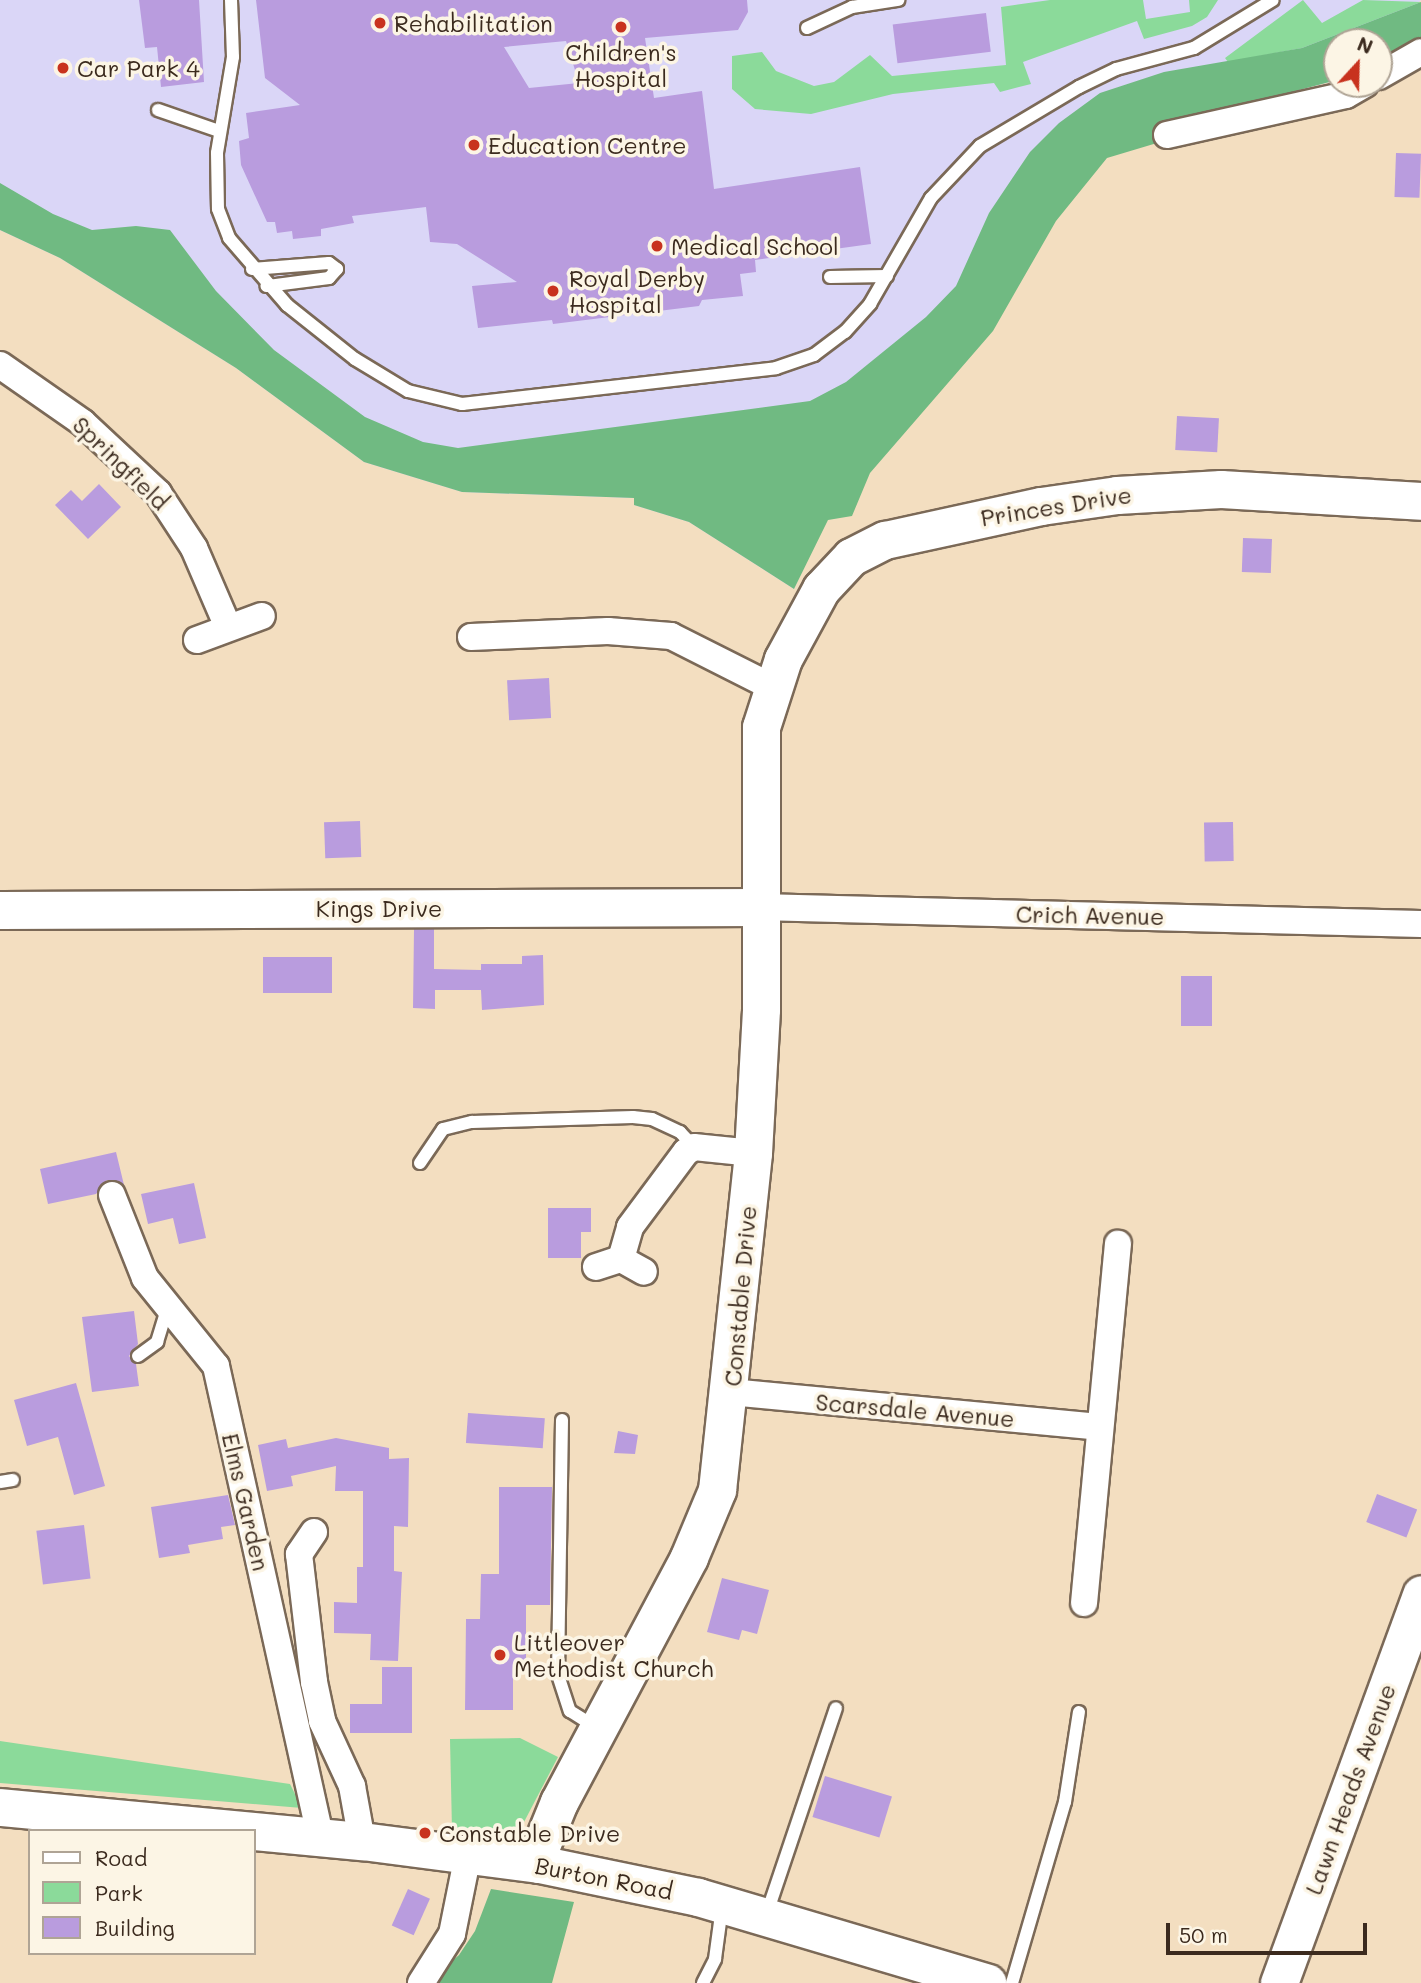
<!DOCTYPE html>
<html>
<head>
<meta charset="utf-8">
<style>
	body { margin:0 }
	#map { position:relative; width:1421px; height:1983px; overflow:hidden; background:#f3dec0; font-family:Mali,sans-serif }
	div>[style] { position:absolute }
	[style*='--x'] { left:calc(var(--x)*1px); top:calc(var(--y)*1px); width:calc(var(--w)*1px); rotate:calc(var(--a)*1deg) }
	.built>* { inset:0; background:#dad6f7 }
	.green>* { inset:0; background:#8bda9a }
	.forest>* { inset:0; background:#70ba82 }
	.building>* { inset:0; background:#b99cde; transform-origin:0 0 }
	.roads { filter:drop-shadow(2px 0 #7b6957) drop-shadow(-2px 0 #7b6957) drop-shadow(0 2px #7b6957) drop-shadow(0 -2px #7b6957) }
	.lane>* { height:12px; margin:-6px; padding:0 6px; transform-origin:6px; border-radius:6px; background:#fff }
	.street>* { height:26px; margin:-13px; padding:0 13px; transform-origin:13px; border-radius:13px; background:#fff }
	.secondary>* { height:37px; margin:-18.5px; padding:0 18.5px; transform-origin:18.5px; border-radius:18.5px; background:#fff }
	.dots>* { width:19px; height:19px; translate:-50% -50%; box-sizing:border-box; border:4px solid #fcf5e5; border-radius:50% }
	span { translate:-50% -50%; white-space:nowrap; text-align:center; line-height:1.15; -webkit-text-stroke:7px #fcf5e5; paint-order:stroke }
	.poi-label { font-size:23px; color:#3b2a1e }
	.left { translate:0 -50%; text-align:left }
	.street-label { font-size:23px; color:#3b2a1e }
	.legend { position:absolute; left:28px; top:1829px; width:228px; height:126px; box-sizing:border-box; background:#fcf5e5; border:2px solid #afa495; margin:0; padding:9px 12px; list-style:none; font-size:21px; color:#3b2a1e }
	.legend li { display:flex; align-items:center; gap:14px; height:35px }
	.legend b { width:35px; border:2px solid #afa495 }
	.north { position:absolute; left:1323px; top:28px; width:70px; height:70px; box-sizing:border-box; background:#fcf5e5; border:2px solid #afa495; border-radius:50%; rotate:22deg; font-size:19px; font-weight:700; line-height:28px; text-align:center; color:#3b2a1e }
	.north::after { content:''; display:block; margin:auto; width:24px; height:32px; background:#c8321e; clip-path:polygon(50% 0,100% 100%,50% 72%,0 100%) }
	.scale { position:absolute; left:1166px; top:1923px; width:201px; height:32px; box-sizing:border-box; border:4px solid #3b2a1e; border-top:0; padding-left:9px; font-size:21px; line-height:24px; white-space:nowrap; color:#3b2a1e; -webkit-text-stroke:5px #fcf5e5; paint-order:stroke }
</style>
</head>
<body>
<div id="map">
	<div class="built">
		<div style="clip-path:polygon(0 0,1421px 0,1379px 42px,1337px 42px,1337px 80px,1166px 125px,1100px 148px,849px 468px,794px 589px,689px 522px,634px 505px,634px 498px,462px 492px,364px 462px,236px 368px,60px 258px,0 230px)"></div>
	</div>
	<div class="green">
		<div style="clip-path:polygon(1050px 0,1143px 0,1146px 19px,1190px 12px,1189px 0,1218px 0,1207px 17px,1192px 26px,1144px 39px,1137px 21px,1023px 62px,1031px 84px,1000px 92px,994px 83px,893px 94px,811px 114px,755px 109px,732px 89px,732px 56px,762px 52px,776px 71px,814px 86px,834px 82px,870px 55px,892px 76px,1006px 65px,1001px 7px)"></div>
		<div style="clip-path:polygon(1303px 0,1322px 23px,1363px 0,1421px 2px,1302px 48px,1228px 62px,1225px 58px)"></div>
		<div style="clip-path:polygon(520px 1738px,558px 1757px,524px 1822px,514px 1833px,500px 1835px,452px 1830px,450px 1739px)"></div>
		<div style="clip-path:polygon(0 1741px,290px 1784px,302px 1808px,0 1783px)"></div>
	</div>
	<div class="forest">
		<div style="clip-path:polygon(1421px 2px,1421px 39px,1379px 62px,1379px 42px,1337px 42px,1337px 80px,1166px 125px,1167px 140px,1107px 158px,1056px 221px,993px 331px,870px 473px,852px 516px,828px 520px,794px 589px,689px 522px,634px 505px,634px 498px,462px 492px,364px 462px,236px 368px,60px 258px,0 230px,0 183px,53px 214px,92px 230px,136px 226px,170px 230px,216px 291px,274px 350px,365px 417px,423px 442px,458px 448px,810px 401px,846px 382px,926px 317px,956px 286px,989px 213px,1030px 152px,1059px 123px,1100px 93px,1164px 72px,1302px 48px)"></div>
		<div style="clip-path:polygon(491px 1889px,574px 1902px,552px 1983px,438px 1983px,443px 1969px,459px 1955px,475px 1931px)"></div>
	</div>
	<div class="building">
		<div style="clip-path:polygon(139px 0,199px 0,204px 82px,161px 87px,157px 47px,145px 48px)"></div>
		<div style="clip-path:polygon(evenodd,256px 0,747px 0,748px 12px,738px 30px,645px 38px,654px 98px,702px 91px,714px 189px,860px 167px,871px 244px,755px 260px,756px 272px,740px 274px,743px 296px,702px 300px,699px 306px,553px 324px,552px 320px,478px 328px,472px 286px,517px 282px,457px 244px,430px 242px,426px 207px,352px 216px,354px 223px,321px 229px,321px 236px,293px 239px,292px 231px,277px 233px,275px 222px,267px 222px,241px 165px,239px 141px,249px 138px,246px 113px,300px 105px,265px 78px,256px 0,566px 41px,579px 83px,529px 88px,504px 47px,566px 41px)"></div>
		<div style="left:986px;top:13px;width:39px;height:94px;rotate:83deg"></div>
		<div style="left:1396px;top:153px;width:25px;height:44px;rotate:2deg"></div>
		<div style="left:1177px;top:416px;width:42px;height:34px;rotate:3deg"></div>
		<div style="clip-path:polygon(99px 484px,121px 507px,88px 539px,55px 505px,71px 490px,82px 501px)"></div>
		<div style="left:1243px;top:538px;width:29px;height:34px;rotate:2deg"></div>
		<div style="left:549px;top:678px;width:40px;height:42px;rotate:87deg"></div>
		<div style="left:360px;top:821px;width:36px;height:36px;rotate:88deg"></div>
		<div style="left:1233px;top:822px;width:39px;height:29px;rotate:89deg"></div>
		<div style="clip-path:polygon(414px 929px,434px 929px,434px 969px,481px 970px,481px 964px,522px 964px,522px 956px,543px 955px,544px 1005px,482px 1010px,481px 990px,435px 990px,435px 1009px,413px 1008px)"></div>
		<div style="left:332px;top:957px;width:36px;height:69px;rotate:90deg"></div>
		<div style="left:1181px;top:976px;width:31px;height:50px"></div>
		<div style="clip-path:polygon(116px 1152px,124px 1185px,107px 1180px,96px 1194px,48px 1204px,40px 1169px)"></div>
		<div style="clip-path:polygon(194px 1183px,206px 1238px,179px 1244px,173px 1218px,148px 1224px,141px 1194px)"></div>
		<div style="clip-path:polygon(548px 1208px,591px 1208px,591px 1232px,581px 1232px,581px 1258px,548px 1258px)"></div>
		<div style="clip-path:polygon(134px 1311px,138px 1344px,129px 1356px,136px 1364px,139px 1386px,92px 1392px,82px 1317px)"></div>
		<div style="clip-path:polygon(76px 1383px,105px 1486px,74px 1495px,58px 1437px,27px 1446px,14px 1400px)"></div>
		<div style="left:468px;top:1413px;width:77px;height:30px;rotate:4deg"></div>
		<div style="clip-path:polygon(618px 1431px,638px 1435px,635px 1454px,614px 1453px)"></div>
		<div style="clip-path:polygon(336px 1438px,389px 1448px,389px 1459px,409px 1458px,408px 1527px,394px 1526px,394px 1571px,402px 1572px,398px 1661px,370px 1660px,371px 1634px,334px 1633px,334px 1602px,357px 1603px,357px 1567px,363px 1567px,363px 1491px,335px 1491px,336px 1466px,291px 1476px,293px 1486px,267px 1491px,258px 1445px,286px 1439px,288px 1448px)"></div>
		<div style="clip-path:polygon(499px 1487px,552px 1487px,550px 1605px,526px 1605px,526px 1666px,513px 1666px,513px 1710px,465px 1710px,466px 1619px,480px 1619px,481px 1574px,499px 1574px)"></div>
		<div style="left:1377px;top:1494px;width:43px;height:30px;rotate:21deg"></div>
		<div style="clip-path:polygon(228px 1495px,235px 1525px,221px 1527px,223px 1539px,188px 1545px,190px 1553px,159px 1558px,151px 1507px)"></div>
		<div style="left:84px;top:1525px;width:54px;height:48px;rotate:83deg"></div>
		<div style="clip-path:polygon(722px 1578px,769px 1590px,757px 1634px,742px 1630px,739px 1640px,707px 1632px)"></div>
		<div style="clip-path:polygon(382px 1667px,412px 1667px,412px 1733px,350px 1733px,350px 1704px,382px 1704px)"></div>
		<div style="left:825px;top:1776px;width:70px;height:43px;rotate:17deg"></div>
		<div style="left:408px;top:1889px;width:24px;height:40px;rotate:24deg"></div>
	</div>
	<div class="roads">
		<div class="lane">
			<div style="--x:231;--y:0;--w:57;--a:88"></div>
			<div style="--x:233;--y:57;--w:97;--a:99.5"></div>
			<div style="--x:217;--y:153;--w:56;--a:89"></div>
			<div style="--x:218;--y:209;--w:31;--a:69"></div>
			<div style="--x:229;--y:238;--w:89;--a:49.1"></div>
			<div style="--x:287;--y:305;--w:87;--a:38.5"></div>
			<div style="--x:355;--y:359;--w:62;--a:31.1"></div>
			<div style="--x:408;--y:391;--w:56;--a:13.5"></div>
			<div style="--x:462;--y:404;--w:316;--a:-6.5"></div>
			<div style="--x:776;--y:368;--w:40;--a:-18.9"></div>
			<div style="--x:814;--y:355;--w:39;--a:-37"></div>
			<div style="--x:845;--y:332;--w:38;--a:-48"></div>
			<div style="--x:870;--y:304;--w:122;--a:-60.1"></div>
			<div style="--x:931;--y:198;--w:71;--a:-46.7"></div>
			<div style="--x:980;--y:146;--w:115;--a:-30.8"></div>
			<div style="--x:1079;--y:87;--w:41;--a:-25.9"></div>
			<div style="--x:1116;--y:69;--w:81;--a:-15.1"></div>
			<div style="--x:1194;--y:48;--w:92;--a:-31.3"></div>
			<div style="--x:807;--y:28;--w:50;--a:-25"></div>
			<div style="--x:852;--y:7;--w:47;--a:-8.7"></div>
			<div style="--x:158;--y:110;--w:65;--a:19"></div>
			<div style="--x:252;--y:269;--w:77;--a:-4.5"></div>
			<div style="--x:329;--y:263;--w:10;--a:37"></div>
			<div style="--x:337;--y:269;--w:12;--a:132"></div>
			<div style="--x:329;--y:278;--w:63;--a:172.6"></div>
			<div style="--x:830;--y:277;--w:57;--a:-1"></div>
			<div style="--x:420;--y:1163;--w:41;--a:-55.9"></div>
			<div style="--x:443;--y:1129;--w:30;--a:-14"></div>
			<div style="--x:472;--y:1122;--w:161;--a:-1.8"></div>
			<div style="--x:633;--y:1117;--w:19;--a:6"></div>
			<div style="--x:652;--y:1119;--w:31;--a:25"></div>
			<div style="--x:680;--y:1132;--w:21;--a:47"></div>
			<div style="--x:138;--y:1356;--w:24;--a:-36"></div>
			<div style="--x:157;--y:1342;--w:34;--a:-73"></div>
			<div style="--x:562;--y:1420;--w:255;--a:90.9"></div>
			<div style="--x:558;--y:1675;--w:38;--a:72"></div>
			<div style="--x:570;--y:1711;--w:28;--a:32"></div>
			<div style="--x:0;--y:1482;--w:13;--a:-9"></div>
			<div style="--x:767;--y:1913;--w:216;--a:-71.4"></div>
			<div style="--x:703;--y:1983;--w:27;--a:-63"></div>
			<div style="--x:715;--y:1959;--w:52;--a:-82.3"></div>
			<div style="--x:1012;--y:1983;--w:189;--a:-73.7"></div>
			<div style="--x:1065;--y:1802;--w:91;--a:-81.2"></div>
		</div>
		<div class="street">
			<div style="--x:1379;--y:76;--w:48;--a:-29.7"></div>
			<div style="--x:1167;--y:135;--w:183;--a:-12.6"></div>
			<div style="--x:1346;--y:95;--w:22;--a:-30"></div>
			<div style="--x:0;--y:365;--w:101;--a:34.9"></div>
			<div style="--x:83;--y:423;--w:103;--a:43"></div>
			<div style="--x:158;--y:493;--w:66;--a:56.8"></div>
			<div style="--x:194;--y:548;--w:86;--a:66.7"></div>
			<div style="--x:471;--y:637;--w:137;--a:-2.5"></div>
			<div style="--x:608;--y:631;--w:63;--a:4.5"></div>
			<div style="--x:671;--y:636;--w:113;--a:26.8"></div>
			<div style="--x:197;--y:640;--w:69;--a:-20.3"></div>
			<div style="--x:759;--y:907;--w:662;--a:1.47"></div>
			<div style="--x:112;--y:1195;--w:89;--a:68.3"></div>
			<div style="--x:145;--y:1278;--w:113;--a:51.1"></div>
			<div style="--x:216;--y:1366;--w:482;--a:77.5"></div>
			<div style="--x:621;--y:1259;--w:33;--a:-74"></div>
			<div style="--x:630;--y:1227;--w:94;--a:-53.3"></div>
			<div style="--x:686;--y:1152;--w:9;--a:-32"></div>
			<div style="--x:694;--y:1147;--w:59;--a:5.8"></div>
			<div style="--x:596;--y:1267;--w:26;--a:-18"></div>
			<div style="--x:621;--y:1259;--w:26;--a:29"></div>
			<div style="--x:730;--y:1392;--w:371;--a:5.4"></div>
			<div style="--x:314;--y:1532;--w:27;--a:124"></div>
			<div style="--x:299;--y:1554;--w:129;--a:83.3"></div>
			<div style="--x:314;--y:1682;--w:40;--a:78"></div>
			<div style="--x:322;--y:1721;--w:72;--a:65.2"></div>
			<div style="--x:352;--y:1786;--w:56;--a:79.7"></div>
			<div style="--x:1084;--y:1603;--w:361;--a:-84.6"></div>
			<div style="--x:421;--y:1983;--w:58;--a:-57.7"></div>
			<div style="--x:452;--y:1934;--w:81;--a:-78.6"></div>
		</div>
		<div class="secondary">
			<div style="--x:0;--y:910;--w:759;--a:-0.23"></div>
			<div style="--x:0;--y:1807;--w:364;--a:5.4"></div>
			<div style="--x:362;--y:1841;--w:178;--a:7.4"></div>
			<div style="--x:539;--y:1864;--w:162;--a:11.7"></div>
			<div style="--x:698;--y:1897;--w:302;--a:16.5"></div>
			<div style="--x:539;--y:1864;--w:18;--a:-84"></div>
			<div style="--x:541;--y:1846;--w:48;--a:-67.8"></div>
			<div style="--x:559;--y:1802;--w:277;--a:-62"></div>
			<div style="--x:689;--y:1557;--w:73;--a:-67.3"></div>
			<div style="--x:717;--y:1490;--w:339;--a:-83.9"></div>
			<div style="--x:753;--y:1153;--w:144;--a:-86.8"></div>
			<div style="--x:761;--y:1009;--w:282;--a:-90"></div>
			<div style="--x:761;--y:727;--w:71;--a:-72.1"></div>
			<div style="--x:783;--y:659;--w:80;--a:-61.5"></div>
			<div style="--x:821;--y:589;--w:44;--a:-46.8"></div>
			<div style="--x:851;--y:557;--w:38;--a:-27"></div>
			<div style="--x:885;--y:540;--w:160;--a:-12.3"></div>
			<div style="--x:1041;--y:506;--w:77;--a:-8.2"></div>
			<div style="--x:1117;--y:495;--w:104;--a:-3.3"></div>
			<div style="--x:1221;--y:489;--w:200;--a:3.4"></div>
			<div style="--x:1279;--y:1983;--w:414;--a:-69.9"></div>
		</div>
	</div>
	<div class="dots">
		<div style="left:380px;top:23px;background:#c8321e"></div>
		<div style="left:621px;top:27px;background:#c8321e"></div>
		<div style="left:63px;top:68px;background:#c8321e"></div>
		<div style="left:474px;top:145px;background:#c8321e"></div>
		<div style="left:657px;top:246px;background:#c8321e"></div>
		<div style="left:553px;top:291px;background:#c8321e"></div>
		<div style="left:500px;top:1655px;background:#c8321e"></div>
		<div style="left:425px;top:1833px;background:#c8321e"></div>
	</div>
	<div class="poi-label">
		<span class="left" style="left:394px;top:23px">Rehabilitation</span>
		<span style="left:621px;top:65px">Children's<br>Hospital</span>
		<span class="left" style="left:77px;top:68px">Car Park 4</span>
		<span class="left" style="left:488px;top:145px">Education Centre</span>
		<span class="left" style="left:671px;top:246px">Medical School</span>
		<span class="left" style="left:569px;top:291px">Royal Derby<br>Hospital</span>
		<span class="left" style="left:514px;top:1655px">Littleover<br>Methodist Church</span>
		<span class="left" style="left:439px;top:1833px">Constable Drive</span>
	</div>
	<div class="street-label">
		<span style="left:121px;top:463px;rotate:44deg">Springfield</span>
		<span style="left:1056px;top:506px;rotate:-9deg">Princes Drive</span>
		<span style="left:379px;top:908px">Kings Drive</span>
		<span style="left:1090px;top:915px;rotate:1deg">Crich Avenue</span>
		<span style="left:740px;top:1296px;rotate:-85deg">Constable Drive</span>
		<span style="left:915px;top:1410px;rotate:5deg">Scarsdale Avenue</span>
		<span style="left:246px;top:1502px;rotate:77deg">Elms Garden</span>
		<span style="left:1350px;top:1789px;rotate:-70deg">Lawn Heads Avenue</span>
		<span style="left:604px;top:1878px;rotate:11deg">Burton Road</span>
	</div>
	<ul class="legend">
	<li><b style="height:9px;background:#fff"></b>Road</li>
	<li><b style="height:19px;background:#8bda9a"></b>Park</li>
	<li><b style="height:19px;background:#b99cde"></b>Building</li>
	</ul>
	<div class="north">N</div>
	<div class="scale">50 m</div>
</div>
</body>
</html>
